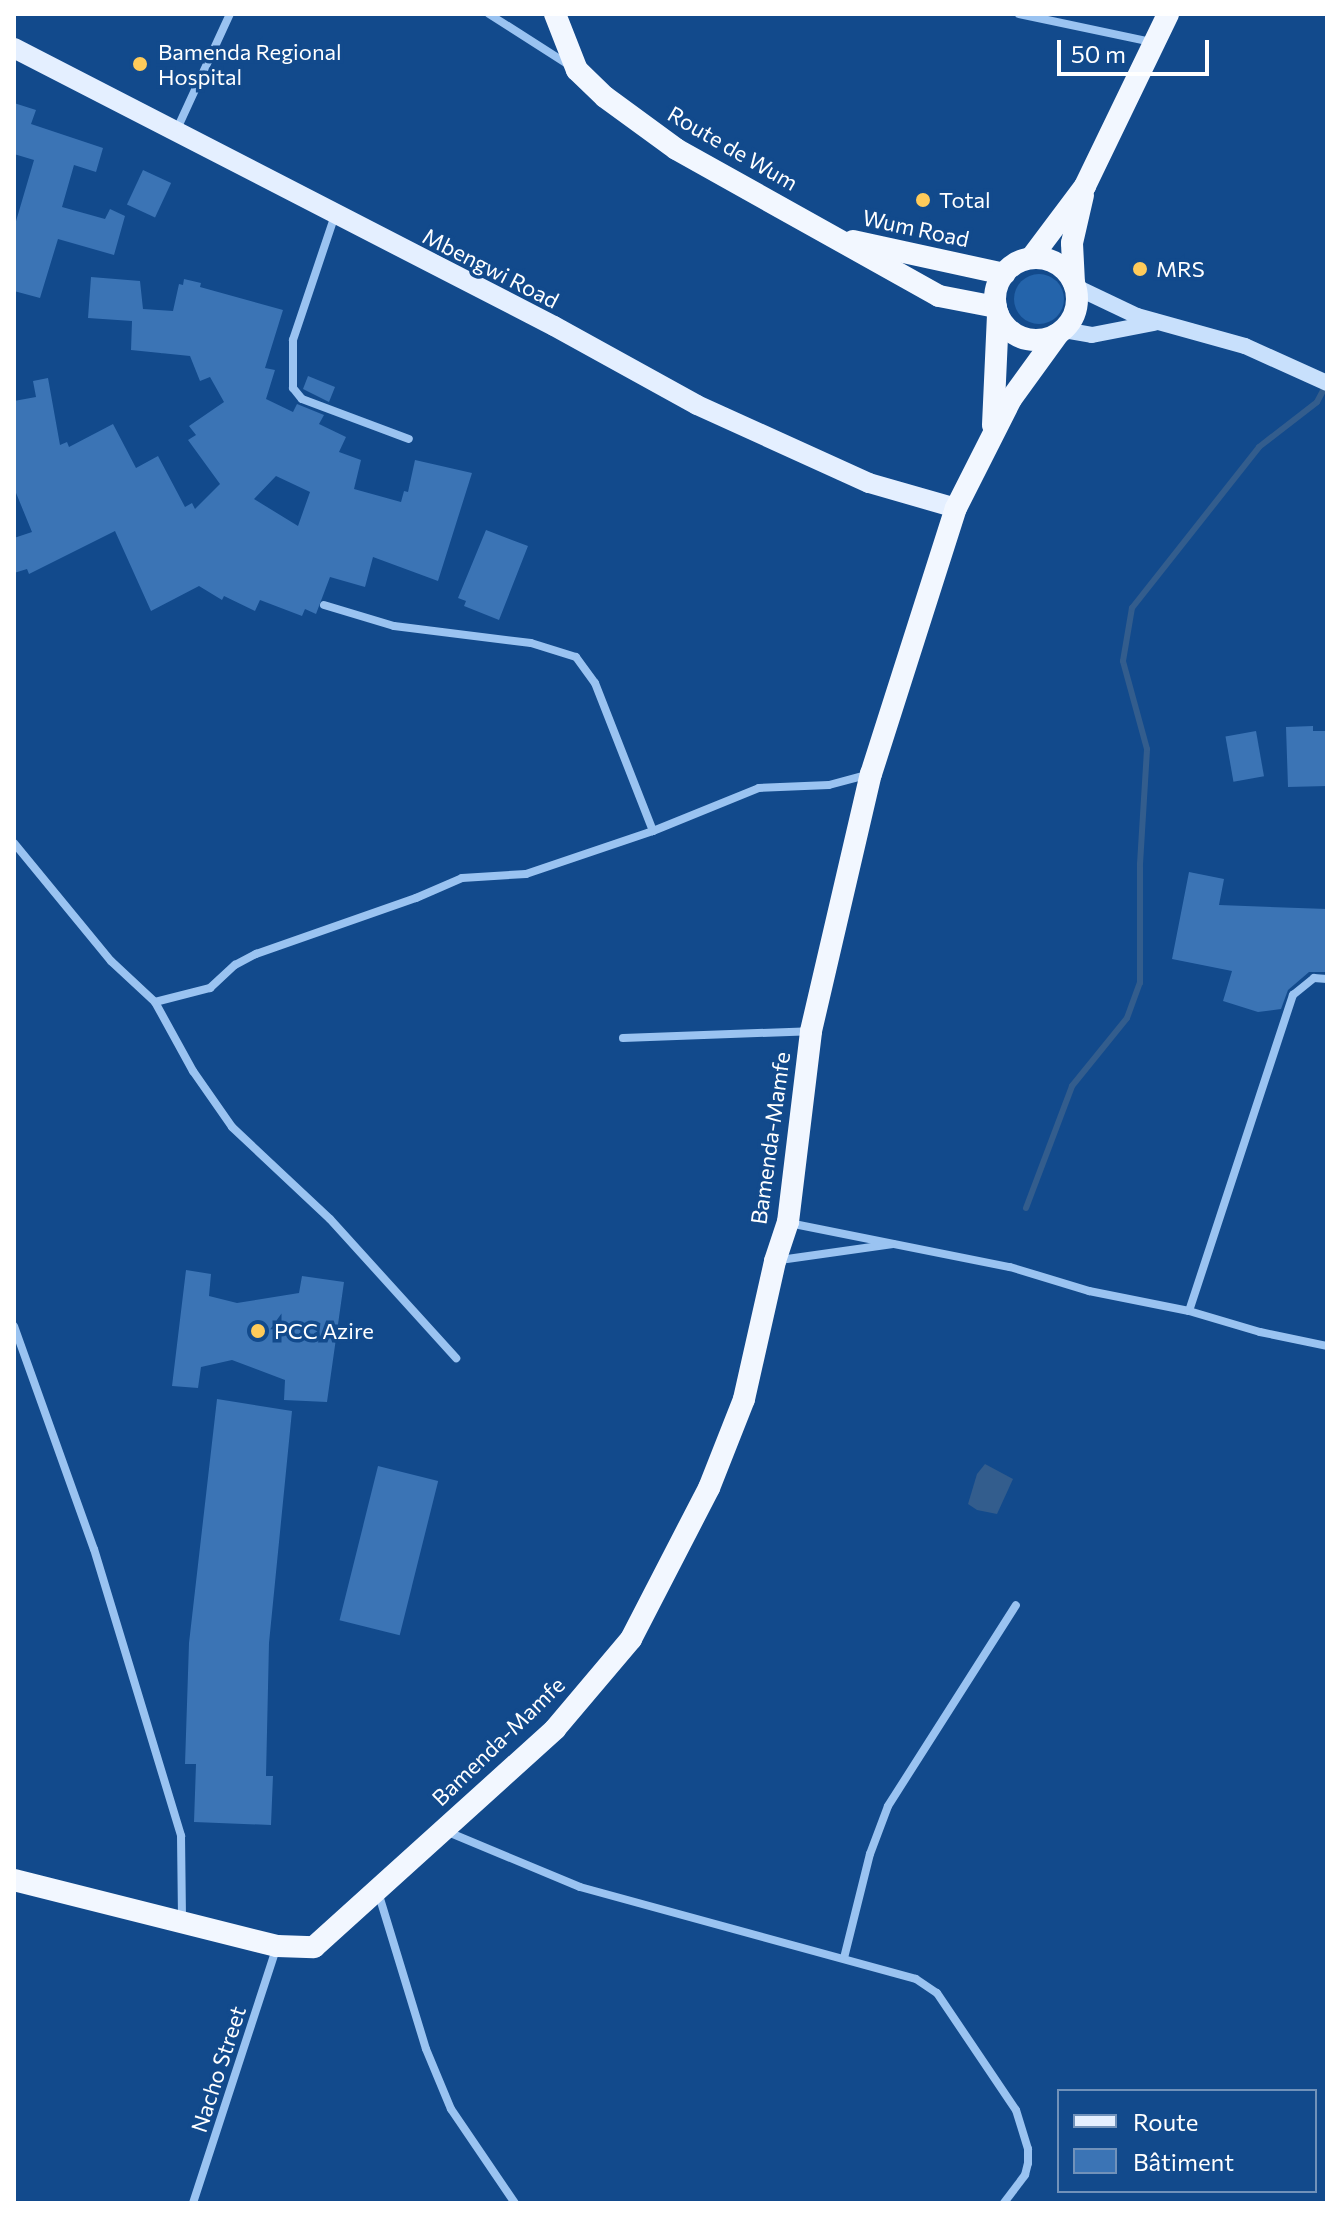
<!DOCTYPE html>
<html>
<head>
<meta charset="utf-8">
<style>
	body { margin:0 }
	#map { position:relative; width:1341px; height:2217px; overflow:hidden; background:#124a8c; font-family:Commissioner,sans-serif }
	div>[style] { position:absolute }
	[style*='--x'] { left:calc(var(--x)*1px); top:calc(var(--y)*1px); width:calc(var(--w)*1px); rotate:calc(var(--a)*1deg) }
	.green>* { inset:0; background:#2464ab }
	.round { border-radius:50% }
	.water>* { inset:0; background:#335d8d }
	.stream>* { height:6px; margin:-3px; padding:0 3px; transform-origin:3px; border-radius:3px; background:#335d8d }
	.building>* { inset:0; background:#3b74b5; transform-origin:0 0 }
	.minor>* { height:8px; margin:-4px; padding:0 4px; transform-origin:4px; border-radius:4px; background:#9ac3f1 }
	.secondary>* { height:16px; margin:-8px; padding:0 8px; transform-origin:8px; border-radius:8px; background:#c8e0fc }
	.primary>* { height:20px; margin:-10px; padding:0 10px; transform-origin:10px; border-radius:10px; background:#e4efff }
	.trunk>* { height:22px; margin:-11px; padding:0 11px; transform-origin:11px; border-radius:11px; background:#f2f7ff }
	.trunk>.ring { margin:-11px; padding:0; box-sizing:content-box; background:none; border:22px solid #f2f7ff; border-radius:50% }
	.dots>* { width:22px; height:22px; translate:-50% -50%; box-sizing:border-box; border:4px solid #124a8c; border-radius:50% }
	span { translate:-50% -50%; white-space:nowrap; text-align:center; line-height:1.15; -webkit-text-stroke:7px #124a8c; paint-order:stroke }
	.poi-label { font-size:22px; color:#fff }
	.left { translate:0 -50%; text-align:left }
	.street-label { font-size:22px; color:#fff }
	.frame { position:absolute; inset:0; border:16px solid #fff; pointer-events:none }
	.legend { position:absolute; left:1057px; top:2089px; width:260px; height:104px; box-sizing:border-box; background:#124a8c; border:2px solid #7192ba; margin:0; padding:10px 14px; list-style:none; font-size:24px; color:#fff }
	.legend li { display:flex; align-items:center; gap:16px; height:40px }
	.legend b { width:40px; border:2px solid #7192ba }
	.scale { position:absolute; left:1057px; top:40px; width:152px; height:36px; box-sizing:border-box; border:4px solid #fff; border-top:0; padding-left:10px; font-size:24px; line-height:28px; white-space:nowrap; color:#fff; -webkit-text-stroke:6px #124a8c; paint-order:stroke }
</style>
</head>
<body>
<div id="map">
	<div class="green">
		<div class="round" style="left:1014px;top:274px;width:50px;height:50px"></div>
	</div>
	<div class="water">
		<div style="clip-path:polygon(985px 1464px,1013px 1479px,997px 1514px,977px 1510px,968px 1504px,977px 1474px)"></div>
	</div>
	<div class="stream">
		<div style="--x:1026;--y:1208;--w:130;--a:-69.3"></div>
		<div style="--x:1072;--y:1086;--w:87;--a:-51"></div>
		<div style="--x:1127;--y:1018;--w:37;--a:-70"></div>
		<div style="--x:1140;--y:983;--w:119;--a:-90"></div>
		<div style="--x:1140;--y:864;--w:115;--a:-86.5"></div>
		<div style="--x:1147;--y:749;--w:91;--a:-105.3"></div>
		<div style="--x:1123;--y:661;--w:54;--a:-80.4"></div>
		<div style="--x:1132;--y:608;--w:205;--a:-51.7"></div>
		<div style="--x:1259;--y:447;--w:73;--a:-37.8"></div>
		<div style="--x:1317;--y:402;--w:19;--a:-62"></div>
	</div>
	<div class="building">
		<div style="clip-path:polygon(14px 103px,36px 110px,31px 124px,103px 148px,96px 172px,74px 165px,62px 207px,105px 219px,110px 209px,125px 216px,114px 255px,58px 239px,40px 298px,14px 291px,14px 228px,34px 160px,14px 154px)"></div>
		<div style="left:143px;top:170px;width:31px;height:38px;rotate:25deg"></div>
		<div style="clip-path:polygon(evenodd,91px 277px,140px 281px,143px 309px,173px 311px,179px 284px,183px 285px,184px 279px,201px 283px,200px 287px,283px 310px,265px 368px,275px 370px,266px 399px,293px 412px,297px 404px,324px 415px,319px 424px,346px 437px,339px 452px,361px 460px,354px 489px,401px 502px,404px 491px,408px 492px,415px 460px,472px 473px,438px 581px,373px 557px,365px 587px,330px 577px,316px 614px,305px 609px,302px 616px,260px 600px,255px 611px,224px 596px,222px 600px,199px 586px,151px 611px,115px 531px,29px 574px,27px 569px,14px 573px,14px 538px,32px 532px,14px 488px,14px 401px,36px 397px,33px 381px,48px 378px,60px 445px,67px 442px,69px 447px,113px 424px,136px 468px,158px 456px,185px 507px,192px 503px,195px 509px,220px 484px,188px 440px,196px 435px,189px 426px,224px 402px,210px 377px,200px 381px,190px 356px,131px 350px,132px 321px,88px 318px,91px 277px,276px 476px,310px 492px,298px 526px,254px 499px,276px 476px)"></div>
		<div style="clip-path:polygon(308px 376px,335px 387px,329px 402px,303px 389px)"></div>
		<div style="clip-path:polygon(486px 530px,528px 546px,499px 620px,464px 606px,466px 601px,458px 598px)"></div>
		<div style="clip-path:polygon(1313px 726px,1313px 731px,1327px 731px,1327px 786px,1288px 787px,1286px 727px)"></div>
		<div style="left:1256px;top:731px;width:46px;height:31px;rotate:80deg"></div>
		<div style="clip-path:polygon(1189px 872px,1224px 879px,1219px 905px,1327px 909px,1327px 972px,1309px 972px,1288px 990px,1281px 1009px,1258px 1012px,1223px 1001px,1232px 971px,1172px 959px)"></div>
		<div style="clip-path:polygon(186px 1270px,211px 1274px,209px 1296px,237px 1303px,299px 1293px,302px 1276px,344px 1282px,327px 1402px,284px 1400px,285px 1380px,232px 1360px,201px 1367px,198px 1388px,172px 1386px)"></div>
		<div style="clip-path:polygon(217px 1399px,292px 1411px,269px 1643px,266px 1776px,273px 1776px,271px 1825px,194px 1822px,196px 1764px,185px 1764px,189px 1643px)"></div>
		<div style="left:378px;top:1466px;width:62px;height:159px;rotate:14deg"></div>
	</div>
	<div class="minor">
		<div style="--x:489;--y:14;--w:95;--a:32.5"></div>
		<div style="--x:1019;--y:14;--w:136;--a:11.9"></div>
		<div style="--x:177;--y:129;--w:127;--a:-65.3"></div>
		<div style="--x:335;--y:215;--w:132;--a:108.6"></div>
		<div style="--x:293;--y:340;--w:48;--a:90"></div>
		<div style="--x:293;--y:388;--w:14;--a:51"></div>
		<div style="--x:302;--y:399;--w:114;--a:20.5"></div>
		<div style="--x:324;--y:605;--w:73;--a:16.7"></div>
		<div style="--x:394;--y:626;--w:138;--a:7.1"></div>
		<div style="--x:531;--y:643;--w:47;--a:17.3"></div>
		<div style="--x:576;--y:657;--w:32;--a:54"></div>
		<div style="--x:595;--y:683;--w:159;--a:68.6"></div>
		<div style="--x:14;--y:843;--w:153;--a:50.6"></div>
		<div style="--x:111;--y:961;--w:60;--a:43"></div>
		<div style="--x:155;--y:1002;--w:79;--a:61.2"></div>
		<div style="--x:193;--y:1071;--w:68;--a:55.1"></div>
		<div style="--x:232;--y:1127;--w:134;--a:43.2"></div>
		<div style="--x:330;--y:1219;--w:188;--a:47.8"></div>
		<div style="--x:155;--y:1002;--w:57;--a:-14.3"></div>
		<div style="--x:210;--y:988;--w:34;--a:-43"></div>
		<div style="--x:235;--y:965;--w:24;--a:-28"></div>
		<div style="--x:256;--y:954;--w:170;--a:-19.3"></div>
		<div style="--x:416;--y:898;--w:50;--a:-23.5"></div>
		<div style="--x:462;--y:878;--w:64;--a:-3.6"></div>
		<div style="--x:526;--y:874;--w:134;--a:-18.7"></div>
		<div style="--x:653;--y:831;--w:114;--a:-22.1"></div>
		<div style="--x:759;--y:788;--w:70;--a:-2.5"></div>
		<div style="--x:829;--y:785;--w:42;--a:-15"></div>
		<div style="--x:623;--y:1038;--w:187;--a:-2.1"></div>
		<div style="--x:789;--y:1223;--w:225;--a:11.3"></div>
		<div style="--x:1010;--y:1267;--w:83;--a:16.9"></div>
		<div style="--x:1089;--y:1291;--w:102;--a:11.3"></div>
		<div style="--x:1189;--y:1311;--w:74;--a:16.5"></div>
		<div style="--x:1260;--y:1332;--w:68;--a:11.8"></div>
		<div style="--x:780;--y:1260;--w:114;--a:-8.1"></div>
		<div style="--x:1189;--y:1311;--w:333;--a:-71.8"></div>
		<div style="--x:1293;--y:995;--w:27;--a:-39"></div>
		<div style="--x:1314;--y:978;--w:13;--a:4"></div>
		<div style="--x:14;--y:1326;--w:237;--a:70.3"></div>
		<div style="--x:94;--y:1549;--w:300;--a:73.1"></div>
		<div style="--x:181;--y:1836;--w:82;--a:89.3"></div>
		<div style="--x:448;--y:1832;--w:143;--a:22.6"></div>
		<div style="--x:580;--y:1887;--w:348;--a:15.3"></div>
		<div style="--x:916;--y:1979;--w:25;--a:34"></div>
		<div style="--x:937;--y:1993;--w:141;--a:56"></div>
		<div style="--x:1016;--y:2110;--w:41;--a:72.9"></div>
		<div style="--x:1028;--y:2149;--w:14;--a:90"></div>
		<div style="--x:1028;--y:2163;--w:12;--a:104"></div>
		<div style="--x:1025;--y:2175;--w:35;--a:127"></div>
		<div style="--x:378;--y:1892;--w:164;--a:73"></div>
		<div style="--x:426;--y:2049;--w:65;--a:67.4"></div>
		<div style="--x:451;--y:2109;--w:114;--a:55.8"></div>
		<div style="--x:844;--y:1958;--w:107;--a:-76"></div>
		<div style="--x:870;--y:1854;--w:51;--a:-69.4"></div>
		<div style="--x:888;--y:1806;--w:238;--a:-57.5"></div>
		<div style="--x:193;--y:2203;--w:267;--a:-71.9"></div>
	</div>
	<div class="secondary">
		<div style="--x:1076;--y:287;--w:68;--a:25.4"></div>
		<div style="--x:1137;--y:316;--w:112;--a:15.5"></div>
		<div style="--x:1245;--y:346;--w:90;--a:24.3"></div>
		<div style="--x:1064;--y:330;--w:28;--a:10"></div>
		<div style="--x:1092;--y:335;--w:63;--a:-11"></div>
	</div>
	<div class="primary">
		<div style="--x:14;--y:48;--w:607;--a:27.24"></div>
		<div style="--x:554;--y:326;--w:163;--a:28.9"></div>
		<div style="--x:697;--y:405;--w:189;--a:24.4"></div>
		<div style="--x:869;--y:483;--w:91;--a:16"></div>
	</div>
	<div class="trunk">
		<div style="--x:555;--y:14;--w:60;--a:68.6"></div>
		<div style="--x:577;--y:70;--w:39;--a:44"></div>
		<div style="--x:605;--y:97;--w:88;--a:36.2"></div>
		<div style="--x:676;--y:149;--w:301;--a:29.2"></div>
		<div style="--x:939;--y:296;--w:58;--a:10.9"></div>
		<div style="--x:853;--y:241;--w:155;--a:12.3"></div>
		<div style="--x:1031;--y:258;--w:90;--a:-53.1"></div>
		<div style="--x:1085;--y:186;--w:191;--a:-64.2"></div>
		<div class="ring" style="left:995px;top:258px;width:60px;height:60px"></div>
		<div style="--x:1074;--y:283;--w:40;--a:-92.9"></div>
		<div style="--x:1072;--y:243;--w:49;--a:-77.1"></div>
		<div style="--x:993;--y:425;--w:111;--a:-87.4"></div>
		<div style="--x:14;--y:1880;--w:271;--a:14.1"></div>
		<div style="--x:277;--y:1946;--w:37;--a:2"></div>
		<div style="--x:314;--y:1947;--w:325;--a:-42.1"></div>
		<div style="--x:555;--y:1729;--w:118;--a:-49.8"></div>
		<div style="--x:631;--y:1639;--w:170;--a:-62.7"></div>
		<div style="--x:709;--y:1488;--w:96;--a:-68.5"></div>
		<div style="--x:744;--y:1399;--w:141;--a:-77.3"></div>
		<div style="--x:775;--y:1261;--w:41;--a:-71.6"></div>
		<div style="--x:788;--y:1222;--w:192;--a:-83.1"></div>
		<div style="--x:811;--y:1031;--w:264;--a:-76.9"></div>
		<div style="--x:871;--y:774;--w:279;--a:-72.3"></div>
		<div style="--x:956;--y:508;--w:122;--a:-63.2"></div>
		<div style="--x:1011;--y:399;--w:80;--a:-54.1"></div>
	</div>
	<div class="dots">
		<div style="left:140px;top:64px;background:#ffcb5a"></div>
		<div style="left:923px;top:200px;background:#ffcb5a"></div>
		<div style="left:1140px;top:269px;background:#ffcb5a"></div>
		<div style="left:258px;top:1331px;background:#ffcb5a"></div>
	</div>
	<div class="poi-label">
		<span class="left" style="left:158px;top:64px">Bamenda Regional<br>Hospital</span>
		<span class="left" style="left:939px;top:200px">Total</span>
		<span class="left" style="left:1156px;top:269px">MRS</span>
		<span class="left" style="left:274px;top:1331px">PCC Azire</span>
	</div>
	<div class="street-label">
		<span style="left:733px;top:148px;rotate:30deg">Route de Wum</span>
		<span style="left:916px;top:228px;rotate:12deg">Wum Road</span>
		<span style="left:491px;top:268px;rotate:27deg">Mbengwi Road</span>
		<span style="left:770px;top:1138px;rotate:-82deg">Bamenda-Mamfe</span>
		<span style="left:498px;top:1741px;rotate:-44deg">Bamenda-Mamfe</span>
		<span style="left:218px;top:2069px;rotate:-72deg">Nacho Street</span>
	</div>
	<div class="frame"></div>
	<ul class="legend">
	<li><b style="height:10px;background:#e4efff"></b>Route</li>
	<li><b style="height:22px;background:#3b74b5"></b>Bâtiment</li>
	</ul>
	<div class="scale">50 m</div>
</div>
</body>
</html>
